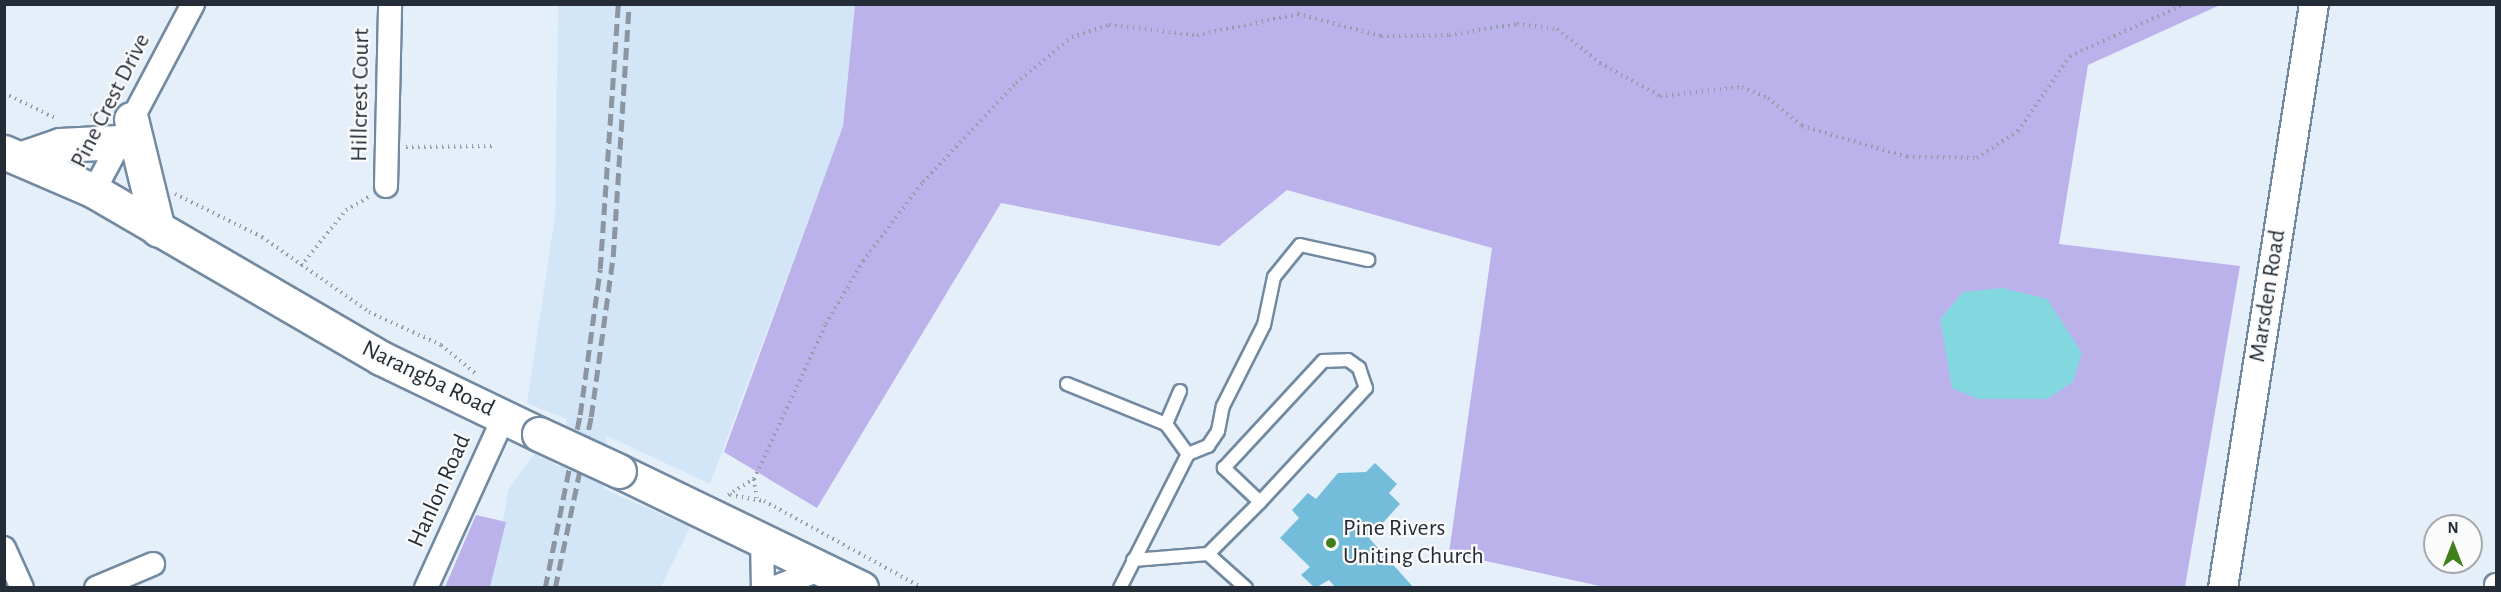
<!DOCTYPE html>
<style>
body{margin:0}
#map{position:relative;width:2501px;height:592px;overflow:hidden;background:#e5effa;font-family:"Alegreya Sans",sans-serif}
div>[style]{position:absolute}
.built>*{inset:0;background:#d3e6f8}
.forest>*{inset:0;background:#bbb1eb}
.water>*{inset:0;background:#83d8e0}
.building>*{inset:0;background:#74bdda}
.path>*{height:4px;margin-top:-2px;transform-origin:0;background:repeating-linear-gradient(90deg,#939da7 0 1.5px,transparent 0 6px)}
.roads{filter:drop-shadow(2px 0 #728aa1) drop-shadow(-2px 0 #728aa1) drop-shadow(0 2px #728aa1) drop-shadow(0 -2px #728aa1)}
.service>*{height:12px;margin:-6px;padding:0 6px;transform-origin:6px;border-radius:6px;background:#fff}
.minor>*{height:22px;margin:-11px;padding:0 11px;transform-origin:11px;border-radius:11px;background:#fff}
.tertiary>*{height:28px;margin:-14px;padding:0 14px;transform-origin:14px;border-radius:14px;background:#fff}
.secondary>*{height:33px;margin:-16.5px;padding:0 16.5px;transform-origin:16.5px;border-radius:16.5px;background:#fff}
.rail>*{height:4.5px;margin-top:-2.25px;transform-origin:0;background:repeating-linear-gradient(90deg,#8c95a0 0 12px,transparent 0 18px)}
.bridges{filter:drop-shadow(2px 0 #728aa1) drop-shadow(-2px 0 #728aa1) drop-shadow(0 2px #728aa1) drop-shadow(0 -2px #728aa1)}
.secondary-bridge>*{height:33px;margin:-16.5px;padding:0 16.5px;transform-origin:16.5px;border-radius:16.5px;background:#fff}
.dots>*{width:16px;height:16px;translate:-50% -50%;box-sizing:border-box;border:3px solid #fbfbfb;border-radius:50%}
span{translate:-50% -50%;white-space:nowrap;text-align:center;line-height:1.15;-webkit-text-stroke:4.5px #fbfbfb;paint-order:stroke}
.street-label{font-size:24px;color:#242d37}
.poi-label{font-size:24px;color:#242d37}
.left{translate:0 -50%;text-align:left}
.frame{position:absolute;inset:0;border:6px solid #242d37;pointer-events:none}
.north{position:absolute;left:2423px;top:514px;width:60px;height:60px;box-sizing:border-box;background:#fbfbfb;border:2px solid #a5a9ad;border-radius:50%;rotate:0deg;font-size:16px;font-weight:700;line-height:24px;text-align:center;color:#242d37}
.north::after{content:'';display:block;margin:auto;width:21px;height:27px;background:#427f1d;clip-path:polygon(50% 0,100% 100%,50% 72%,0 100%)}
</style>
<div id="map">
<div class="built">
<div style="clip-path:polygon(558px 5px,855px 5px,843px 126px,710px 484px,607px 436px,604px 489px,690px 527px,661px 587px,490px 588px,509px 488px,535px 453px,560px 467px,567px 419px,527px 403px,555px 215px)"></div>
</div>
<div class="forest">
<div style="clip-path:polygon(855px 5px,2220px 5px,2088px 65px,2059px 244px,2240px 266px,2185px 587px,1609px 588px,1449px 553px,1492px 248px,1287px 190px,1219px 246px,1001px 203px,817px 508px,724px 452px,843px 126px)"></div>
<div style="clip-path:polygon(476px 515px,506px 522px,490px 587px,445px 587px)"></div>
</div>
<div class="water">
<div style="clip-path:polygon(2002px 288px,2047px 299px,2082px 353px,2073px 382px,2047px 399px,1978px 399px,1952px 388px,1940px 319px,1963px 292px)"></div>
</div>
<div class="building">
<div style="clip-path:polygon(1375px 463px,1397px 484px,1389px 493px,1400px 504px,1369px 538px,1414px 588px,1336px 588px,1329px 580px,1315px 588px,1301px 575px,1310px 567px,1280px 538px,1299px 518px,1292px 510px,1308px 493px,1316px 499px,1338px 473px,1366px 472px)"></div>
</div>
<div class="path">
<div style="left:4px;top:93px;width:59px;rotate:26.1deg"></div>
<div style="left:91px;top:116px;width:22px;rotate:-32deg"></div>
<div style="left:406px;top:147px;width:86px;rotate:-0.7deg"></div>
<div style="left:175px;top:194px;width:97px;rotate:26.3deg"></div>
<div style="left:262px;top:237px;width:131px;rotate:35deg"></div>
<div style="left:369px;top:312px;width:79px;rotate:24.6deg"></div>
<div style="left:441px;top:345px;width:44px;rotate:39.5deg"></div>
<div style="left:301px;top:266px;width:72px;rotate:-51.2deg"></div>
<div style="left:346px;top:210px;width:28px;rotate:-30deg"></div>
<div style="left:754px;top:479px;width:19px;rotate:81deg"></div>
<div style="left:728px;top:495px;width:31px;rotate:-32deg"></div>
<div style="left:754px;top:479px;width:171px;rotate:-65.1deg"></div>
<div style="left:826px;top:324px;width:73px;rotate:-59.6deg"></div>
<div style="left:863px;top:261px;width:99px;rotate:-52.8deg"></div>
<div style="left:923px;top:182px;width:136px;rotate:-46.8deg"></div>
<div style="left:1016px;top:83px;width:72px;rotate:-39.4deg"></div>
<div style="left:1072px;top:37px;width:39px;rotate:-18deg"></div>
<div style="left:1109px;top:25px;width:89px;rotate:6.5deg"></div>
<div style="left:1197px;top:35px;width:103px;rotate:-11.7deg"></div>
<div style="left:1298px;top:14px;width:86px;rotate:14.8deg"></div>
<div style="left:1381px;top:36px;width:68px;rotate:-0.8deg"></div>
<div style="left:1449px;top:35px;width:69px;rotate:-9.2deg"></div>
<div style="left:1517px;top:24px;width:40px;rotate:7.1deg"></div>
<div style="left:1557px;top:29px;width:55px;rotate:38.3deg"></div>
<div style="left:1600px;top:63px;width:68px;rotate:28.8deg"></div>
<div style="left:1660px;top:96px;width:82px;rotate:-6.3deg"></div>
<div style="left:1742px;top:87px;width:28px;rotate:23deg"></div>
<div style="left:1768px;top:98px;width:44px;rotate:39.5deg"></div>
<div style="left:1802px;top:126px;width:109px;rotate:16.4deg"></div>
<div style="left:1907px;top:157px;width:70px;rotate:0.8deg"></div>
<div style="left:1977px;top:158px;width:49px;rotate:-33.4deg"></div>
<div style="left:2018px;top:131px;width:91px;rotate:-55.3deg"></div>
<div style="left:2070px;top:56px;width:126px;rotate:-24.3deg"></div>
<div style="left:730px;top:495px;width:35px;rotate:10deg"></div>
<div style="left:764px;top:501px;width:181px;rotate:28.7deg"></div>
</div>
<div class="roads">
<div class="service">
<div style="left:1067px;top:384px;width:107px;rotate:22deg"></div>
<div style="left:1180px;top:391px;width:36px;rotate:113deg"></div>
<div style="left:1166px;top:424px;width:37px;rotate:54deg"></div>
<div style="left:1208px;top:554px;width:51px;rotate:41.8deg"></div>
<div style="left:1133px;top:560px;width:75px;rotate:-4.6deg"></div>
<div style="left:1208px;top:554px;width:74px;rotate:-45deg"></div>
<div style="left:1260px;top:502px;width:50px;rotate:-136.6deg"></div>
<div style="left:1224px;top:468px;width:146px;rotate:-47.2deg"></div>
<div style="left:1323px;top:361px;width:25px;rotate:-2deg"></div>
<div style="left:1348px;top:360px;width:14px;rotate:36deg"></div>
<div style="left:1359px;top:368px;width:21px;rotate:71deg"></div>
<div style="left:1366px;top:388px;width:156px;rotate:132.9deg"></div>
<div style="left:1120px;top:588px;width:150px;rotate:-63.1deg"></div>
<div style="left:1188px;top:454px;width:22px;rotate:-22deg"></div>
<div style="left:1208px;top:446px;width:18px;rotate:-56deg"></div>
<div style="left:1218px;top:431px;width:25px;rotate:-79deg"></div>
<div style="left:1223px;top:406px;width:91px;rotate:-63.2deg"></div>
<div style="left:1264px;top:325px;width:49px;rotate:-78.2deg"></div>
<div style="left:1274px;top:277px;width:41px;rotate:-50.9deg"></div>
<div style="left:1300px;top:245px;width:70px;rotate:12.4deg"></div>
</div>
<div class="minor">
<div style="left:386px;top:186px;width:182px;rotate:-88.7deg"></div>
<div style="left:94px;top:191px;width:212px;rotate:-62.1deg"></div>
<div style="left:762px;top:538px;width:50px;rotate:88.9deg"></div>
<div style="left:4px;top:548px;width:44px;rotate:65.8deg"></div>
<div style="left:96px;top:588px;width:62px;rotate:-22.8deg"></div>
<div style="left:426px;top:588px;width:188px;rotate:-65.5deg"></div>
<div style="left:773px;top:588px;width:55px;rotate:-21.4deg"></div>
<div style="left:2496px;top:588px;width:3px;rotate:-90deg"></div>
</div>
<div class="tertiary">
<div style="left:2223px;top:588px;width:591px;rotate:-81.14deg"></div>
</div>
<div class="secondary">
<div style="left:131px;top:119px;width:114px;rotate:76.3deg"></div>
<div style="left:4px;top:152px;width:98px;rotate:23.4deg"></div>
<div style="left:94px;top:191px;width:332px;rotate:30.2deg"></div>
<div style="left:381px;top:358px;width:175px;rotate:25.7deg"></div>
<div style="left:22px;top:158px;width:40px;rotate:-18.9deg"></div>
<div style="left:60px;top:145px;width:59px;rotate:-2.9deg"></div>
<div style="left:619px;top:471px;width:269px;rotate:25.8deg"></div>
</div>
</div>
<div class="rail">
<div style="left:545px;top:588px;width:177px;rotate:-78.6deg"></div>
<div style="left:580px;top:415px;width:147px;rotate:-82.2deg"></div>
<div style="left:600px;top:269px;width:266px;rotate:-86.1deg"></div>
<div style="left:555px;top:588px;width:175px;rotate:-78.1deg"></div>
<div style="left:591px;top:417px;width:162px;rotate:-82.2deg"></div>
<div style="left:613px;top:257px;width:254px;rotate:-86.4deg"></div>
</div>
<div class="bridges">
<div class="secondary-bridge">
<div style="left:539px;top:434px;width:88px;rotate:24.8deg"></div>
</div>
</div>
<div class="dots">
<div style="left:1331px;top:543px;background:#427f1d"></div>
</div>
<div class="street-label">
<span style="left:361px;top:95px;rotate:-89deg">Hillcrest Court</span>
<span style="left:111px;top:101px;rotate:-63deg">Pine Crest Drive</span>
<span style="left:2268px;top:296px;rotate:-81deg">Marsden Road</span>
<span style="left:428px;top:379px;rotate:26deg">Narangba Road</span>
<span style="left:440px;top:491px;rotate:-66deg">Hanlon Road</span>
</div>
<div class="poi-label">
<span class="left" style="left:1343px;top:543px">Pine Rivers<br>Uniting Church</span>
</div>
<div class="frame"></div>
<div class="north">N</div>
</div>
